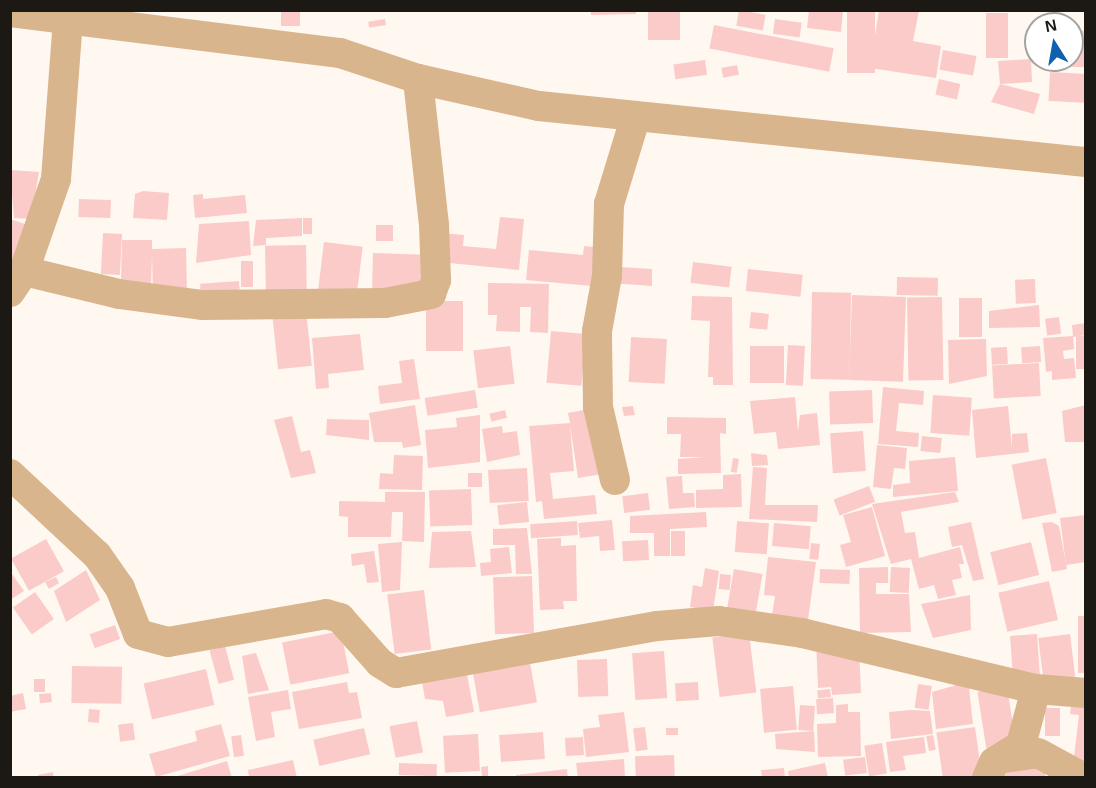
<!DOCTYPE html>
<style>
body{margin:0}
#map{position:relative;width:1096px;height:788px;overflow:hidden;background:#fff8f0;font-family:Arial,sans-serif}
div>[style]{position:absolute}
.building>*{inset:0;background:#fbcbc9;transform-origin:0 0}
.minor>*{height:30px;margin:-15px;padding:0 15px;transform-origin:15px;border-radius:15px;background:#d9b58d}
span{translate:-50% -50%;white-space:nowrap;text-align:center;line-height:1.15;-webkit-text-stroke:4.5px #fff;paint-order:stroke}
.frame{position:absolute;inset:0;border:12px solid #1c1915;pointer-events:none}
.north{position:absolute;left:1024px;top:12px;width:60px;height:60px;box-sizing:border-box;background:#fff;border:2px solid #a4a3a1;border-radius:50%;rotate:349deg;font-size:16px;font-weight:700;line-height:24px;text-align:center;color:#1c1915}
.north::after{content:'';display:block;margin:auto;width:21px;height:27px;background:#0f61af;clip-path:polygon(50% 0,100% 100%,50% 72%,0 100%)}
</style>
<div id="map">
<div class="building">
<div style="left:281px;top:10px;width:19px;height:16px"></div>
<div style="clip-path:polygon(591px 10px,636px 10px,636px 14px,591px 15px)"></div>
<div style="left:648px;top:10px;width:32px;height:30px"></div>
<div style="left:739px;top:10px;width:27px;height:16px;rotate:10deg"></div>
<div style="clip-path:polygon(809px 10px,843px 10px,841px 32px,807px 28px)"></div>
<div style="left:847px;top:10px;width:28px;height:63px"></div>
<div style="clip-path:polygon(879px 10px,919px 11px,913px 41px,941px 46px,936px 78px,870px 68px)"></div>
<div style="left:986px;top:13px;width:22px;height:45px"></div>
<div style="left:385px;top:19px;width:6px;height:17px;rotate:81deg"></div>
<div style="left:775px;top:19px;width:27px;height:15px;rotate:8deg"></div>
<div style="left:714px;top:25px;width:122px;height:24px;rotate:11deg"></div>
<div style="clip-path:polygon(1072px 30px,1086px 31px,1086px 67px,1051px 67px,1051px 60px,1072px 60px)"></div>
<div style="left:943px;top:50px;width:34px;height:20px;rotate:10deg"></div>
<div style="clip-path:polygon(1031px 59px,1032px 82px,1000px 84px,1040px 94px,1034px 114px,991px 102px,1000px 84px,998px 61px)"></div>
<div style="left:705px;top:60px;width:15px;height:32px;rotate:82deg"></div>
<div style="left:737px;top:65px;width:10px;height:16px;rotate:79deg"></div>
<div style="left:1050px;top:72px;width:36px;height:29px;rotate:3deg"></div>
<div style="left:939px;top:79px;width:22px;height:16px;rotate:13deg"></div>
<div style="clip-path:polygon(10px 170px,39px 172px,31px 219px,14px 218px)"></div>
<div style="clip-path:polygon(143px 191px,169px 193px,167px 220px,133px 218px,135px 194px)"></div>
<div style="clip-path:polygon(203px 194px,203px 199px,245px 195px,247px 213px,195px 218px,193px 195px)"></div>
<div style="left:79px;top:199px;width:32px;height:18px;rotate:2deg"></div>
<div style="clip-path:polygon(500px 217px,524px 219px,519px 270px,439px 262px,442px 233px,464px 235px,463px 246px,496px 249px)"></div>
<div style="clip-path:polygon(302px 218px,302px 236px,266px 238px,266px 245px,253px 246px,256px 220px)"></div>
<div style="left:303px;top:218px;width:9px;height:16px"></div>
<div style="clip-path:polygon(10px 219px,28px 225px,10px 268px)"></div>
<div style="clip-path:polygon(249px 221px,251px 255px,196px 263px,199px 224px)"></div>
<div style="left:393px;top:225px;width:16px;height:17px;rotate:90deg"></div>
<div style="left:103px;top:233px;width:19px;height:41px;rotate:3deg"></div>
<div style="clip-path:polygon(122px 240px,152px 240px,152px 249px,186px 248px,187px 291px,153px 292px,152px 255px,151px 285px,127px 285px,121px 278px)"></div>
<div style="left:324px;top:242px;width:39px;height:49px;rotate:7deg"></div>
<div style="left:306px;top:245px;width:49px;height:41px;rotate:89deg"></div>
<div style="clip-path:polygon(584px 246px,605px 248px,603px 287px,526px 280px,529px 250px,583px 255px)"></div>
<div style="clip-path:polygon(373px 253px,433px 255px,429px 289px,372px 292px)"></div>
<div style="left:241px;top:261px;width:12px;height:26px"></div>
<div style="left:693px;top:262px;width:39px;height:21px;rotate:7deg"></div>
<div style="clip-path:polygon(621px 267px,652px 269px,652px 286px,610px 283px)"></div>
<div style="left:748px;top:269px;width:55px;height:22px;rotate:6deg"></div>
<div style="left:897px;top:277px;width:41px;height:18px;rotate:1deg"></div>
<div style="left:1035px;top:279px;width:24px;height:20px;rotate:88deg"></div>
<div style="left:239px;top:281px;width:15px;height:39px;rotate:86deg"></div>
<div style="clip-path:polygon(488px 283px,549px 284px,548px 333px,530px 332px,531px 307px,520px 307px,520px 332px,496px 331px,497px 315px,488px 315px)"></div>
<div style="left:812px;top:292px;width:39px;height:87px;rotate:1deg"></div>
<div style="left:852px;top:295px;width:54px;height:85px;rotate:2deg"></div>
<div style="clip-path:polygon(692px 296px,732px 297px,733px 385px,713px 385px,713px 377px,708px 377px,710px 321px,691px 320px)"></div>
<div style="left:942px;top:297px;width:83px;height:35px;rotate:89deg"></div>
<div style="left:959px;top:298px;width:23px;height:39px"></div>
<div style="left:463px;top:301px;width:50px;height:37px;rotate:90deg"></div>
<div style="clip-path:polygon(1039px 305px,1040px 327px,989px 328px,989px 311px)"></div>
<div style="left:306px;top:310px;width:56px;height:34px;rotate:84deg"></div>
<div style="left:751px;top:312px;width:18px;height:16px;rotate:6deg"></div>
<div style="left:1059px;top:317px;width:17px;height:14px;rotate:83deg"></div>
<div style="clip-path:polygon(1086px 323px,1086px 335px,1073px 337px,1072px 325px)"></div>
<div style="left:551px;top:331px;width:35px;height:52px;rotate:5deg"></div>
<div style="clip-path:polygon(360px 334px,364px 370px,328px 374px,329px 388px,316px 389px,312px 338px)"></div>
<div style="clip-path:polygon(1073px 336px,1074px 349px,1063px 351px,1064px 359px,1074px 358px,1076px 378px,1052px 380px,1052px 371px,1046px 372px,1043px 338px)"></div>
<div style="left:1086px;top:336px;width:33px;height:10px;rotate:90deg"></div>
<div style="left:631px;top:337px;width:36px;height:45px;rotate:3deg"></div>
<div style="clip-path:polygon(986px 339px,987px 376px,949px 384px,948px 340px)"></div>
<div style="left:788px;top:345px;width:17px;height:40px;rotate:3deg"></div>
<div style="left:510px;top:346px;width:38px;height:37px;rotate:83deg"></div>
<div style="left:750px;top:346px;width:34px;height:37px"></div>
<div style="left:1040px;top:346px;width:16px;height:19px;rotate:86deg"></div>
<div style="left:1007px;top:347px;width:17px;height:16px;rotate:87deg"></div>
<div style="clip-path:polygon(414px 359px,420px 399px,380px 404px,378px 386px,402px 383px,399px 361px)"></div>
<div style="left:1039px;top:363px;width:33px;height:47px;rotate:87deg"></div>
<div style="clip-path:polygon(883px 387px,924px 391px,923px 405px,899px 403px,896px 431px,919px 433px,918px 447px,878px 444px)"></div>
<div style="left:475px;top:390px;width:18px;height:51px;rotate:81deg"></div>
<div style="left:872px;top:390px;width:33px;height:43px;rotate:88deg"></div>
<div style="left:933px;top:395px;width:39px;height:38px;rotate:4deg"></div>
<div style="clip-path:polygon(795px 397px,798px 431px,800px 415px,817px 413px,820px 445px,778px 449px,776px 432px,754px 434px,750px 401px)"></div>
<div style="clip-path:polygon(415px 405px,421px 445px,403px 448px,402px 442px,374px 442px,369px 413px)"></div>
<div style="clip-path:polygon(1086px 405px,1086px 442px,1065px 442px,1062px 411px)"></div>
<div style="clip-path:polygon(633px 406px,635px 415px,624px 416px,622px 407px)"></div>
<div style="clip-path:polygon(1008px 406px,1012px 448px,1012px 434px,1027px 433px,1029px 452px,976px 458px,972px 410px)"></div>
<div style="left:505px;top:410px;width:8px;height:16px;rotate:76deg"></div>
<div style="clip-path:polygon(584px 410px,608px 473px,578px 478px,570px 425px,574px 471px,550px 473px,553px 499px,595px 495px,597px 514px,544px 519px,542px 501px,536px 502px,529px 426px,570px 423px,568px 413px)"></div>
<div style="clip-path:polygon(480px 415px,480px 462px,428px 468px,425px 430px,457px 427px,456px 418px)"></div>
<div style="clip-path:polygon(292px 416px,301px 452px,310px 450px,316px 473px,291px 478px,274px 420px)"></div>
<div style="clip-path:polygon(667px 417px,726px 418px,726px 434px,720px 433px,721px 473px,678px 474px,678px 459px,704px 457px,680px 457px,681px 434px,667px 434px)"></div>
<div style="clip-path:polygon(327px 419px,369px 420px,369px 440px,326px 435px)"></div>
<div style="clip-path:polygon(502px 426px,503px 433px,517px 431px,520px 455px,487px 462px,482px 429px)"></div>
<div style="left:863px;top:431px;width:40px;height:33px;rotate:86deg"></div>
<div style="left:922px;top:436px;width:20px;height:15px;rotate:6deg"></div>
<div style="clip-path:polygon(877px 445px,907px 448px,905px 469px,894px 468px,891px 489px,873px 487px)"></div>
<div style="clip-path:polygon(751px 453px,767px 455px,768px 465px,752px 466px)"></div>
<div style="clip-path:polygon(394px 455px,423px 456px,422px 490px,379px 489px,380px 473px,393px 474px)"></div>
<div style="clip-path:polygon(955px 457px,958px 491px,893px 497px,893px 485px,910px 483px,909px 461px)"></div>
<div style="left:733px;top:458px;width:6px;height:14px;rotate:9deg"></div>
<div style="left:1046px;top:458px;width:56px;height:35px;rotate:79deg"></div>
<div style="clip-path:polygon(753px 467px,767px 468px,765px 505px,818px 505px,817px 522px,749px 519px)"></div>
<div style="left:527px;top:468px;width:33px;height:39px;rotate:87deg"></div>
<div style="left:468px;top:473px;width:14px;height:14px"></div>
<div style="clip-path:polygon(741px 474px,742px 507px,696px 508px,696px 490px,723px 489px,723px 475px)"></div>
<div style="clip-path:polygon(682px 476px,683px 493px,694px 493px,695px 507px,669px 509px,666px 477px)"></div>
<div style="left:869px;top:486px;width:17px;height:38px;rotate:69deg"></div>
<div style="left:471px;top:489px;width:36px;height:42px;rotate:88deg"></div>
<div style="clip-path:polygon(385px 492px,425px 492px,424px 542px,402px 541px,403px 512px,392px 512px,391px 537px,348px 537px,348px 517px,339px 516px,339px 501px,385px 502px)"></div>
<div style="clip-path:polygon(955px 492px,959px 502px,901px 512px,905px 533px,915px 532px,919px 558px,960px 547px,964px 564px,959px 564px,962px 578px,952px 580px,956px 595px,938px 599px,934px 585px,919px 589px,911px 559px,891px 564px,872px 504px)"></div>
<div style="left:648px;top:493px;width:17px;height:26px;rotate:83deg"></div>
<div style="left:527px;top:502px;width:20px;height:30px;rotate:84deg"></div>
<div style="clip-path:polygon(872px 507px,885px 556px,846px 567px,840px 545px,851px 542px,843px 515px)"></div>
<div style="clip-path:polygon(706px 512px,707px 527px,670px 529px,670px 556px,654px 556px,654px 533px,630px 533px,630px 516px)"></div>
<div style="clip-path:polygon(1086px 515px,1086px 562px,1066px 565px,1060px 518px)"></div>
<div style="clip-path:polygon(612px 520px,615px 550px,600px 551px,599px 536px,580px 538px,578px 523px)"></div>
<div style="left:577px;top:521px;width:14px;height:47px;rotate:86deg"></div>
<div style="left:737px;top:521px;width:32px;height:31px;rotate:4deg"></div>
<div style="clip-path:polygon(971px 522px,984px 579px,973px 581px,962px 545px,952px 547px,948px 527px)"></div>
<div style="clip-path:polygon(1052px 522px,1059px 526px,1067px 569px,1052px 572px,1042px 523px)"></div>
<div style="left:774px;top:523px;width:37px;height:23px;rotate:5deg"></div>
<div style="clip-path:polygon(527px 528px,532px 574px,516px 574px,515px 545px,493px 545px,493px 529px)"></div>
<div style="clip-path:polygon(471px 531px,476px 567px,429px 568px,432px 532px)"></div>
<div style="left:671px;top:531px;width:14px;height:25px"></div>
<div style="clip-path:polygon(561px 538px,561px 546px,576px 545px,577px 601px,563px 601px,564px 609px,540px 610px,537px 539px)"></div>
<div style="left:46px;top:539px;width:37px;height:40px;rotate:61deg"></div>
<div style="left:648px;top:540px;width:20px;height:26px;rotate:87deg"></div>
<div style="clip-path:polygon(402px 542px,400px 590px,382px 592px,378px 544px)"></div>
<div style="left:1031px;top:542px;width:34px;height:42px;rotate:76deg"></div>
<div style="left:811px;top:543px;width:9px;height:16px;rotate:6deg"></div>
<div style="clip-path:polygon(509px 547px,512px 573px,481px 576px,480px 563px,491px 562px,490px 549px)"></div>
<div style="clip-path:polygon(374px 551px,379px 582px,367px 583px,364px 564px,352px 566px,351px 554px)"></div>
<div style="clip-path:polygon(768px 557px,816px 562px,808px 620px,772px 615px,775px 596px,764px 595px)"></div>
<div style="clip-path:polygon(888px 567px,888px 583px,876px 583px,876px 594px,909px 594px,911px 632px,860px 633px,859px 568px)"></div>
<div style="left:891px;top:567px;width:19px;height:25px;rotate:3deg"></div>
<div style="clip-path:polygon(705px 568px,719px 571px,713px 611px,690px 607px,693px 585px,702px 587px)"></div>
<div style="left:734px;top:569px;width:29px;height:44px;rotate:10deg"></div>
<div style="left:820px;top:569px;width:30px;height:14px;rotate:2deg"></div>
<div style="clip-path:polygon(86px 570px,100px 600px,66px 622px,54px 591px)"></div>
<div style="clip-path:polygon(10px 571px,24px 591px,10px 600px)"></div>
<div style="left:720px;top:574px;width:11px;height:15px;rotate:5deg"></div>
<div style="left:532px;top:576px;width:57px;height:39px;rotate:88deg"></div>
<div style="clip-path:polygon(56px 577px,59px 583px,49px 589px,45px 582px)"></div>
<div style="left:1049px;top:581px;width:40px;height:52px;rotate:77deg"></div>
<div style="left:424px;top:590px;width:60px;height:37px;rotate:83deg"></div>
<div style="left:35px;top:592px;width:33px;height:27px;rotate:55deg"></div>
<div style="clip-path:polygon(970px 595px,971px 630px,933px 638px,921px 604px)"></div>
<div style="left:1078px;top:616px;width:8px;height:57px"></div>
<div style="left:115px;top:625px;width:15px;height:27px;rotate:70deg"></div>
<div style="left:341px;top:631px;width:43px;height:60px;rotate:79deg"></div>
<div style="left:749px;top:633px;width:60px;height:37px;rotate:83deg"></div>
<div style="left:1037px;top:634px;width:44px;height:27px;rotate:86deg"></div>
<div style="left:1070px;top:634px;width:43px;height:32px;rotate:83deg"></div>
<div style="clip-path:polygon(816px 641px,859px 649px,861px 693px,832px 695px,831px 687px,818px 688px)"></div>
<div style="left:225px;top:646px;width:35px;height:16px;rotate:75deg"></div>
<div style="left:664px;top:651px;width:47px;height:32px;rotate:86deg"></div>
<div style="clip-path:polygon(256px 653px,269px 690px,248px 694px,242px 656px)"></div>
<div style="left:529px;top:657px;width:46px;height:58px;rotate:80deg"></div>
<div style="left:607px;top:659px;width:37px;height:30px;rotate:88deg"></div>
<div style="left:72px;top:666px;width:50px;height:37px;rotate:1deg"></div>
<div style="left:206px;top:669px;width:37px;height:64px;rotate:77deg"></div>
<div style="clip-path:polygon(467px 674px,474px 712px,446px 717px,443px 701px,425px 699px,422px 682px)"></div>
<div style="left:34px;top:679px;width:11px;height:13px"></div>
<div style="clip-path:polygon(347px 682px,349px 693px,357px 692px,362px 718px,299px 729px,292px 692px)"></div>
<div style="left:698px;top:682px;width:18px;height:23px;rotate:87deg"></div>
<div style="left:918px;top:684px;width:14px;height:24px;rotate:8deg"></div>
<div style="clip-path:polygon(960px 684px,969px 688px,973px 724px,936px 729px,932px 692px)"></div>
<div style="left:793px;top:686px;width:44px;height:33px;rotate:85deg"></div>
<div style="left:1007px;top:687px;width:58px;height:30px;rotate:81deg"></div>
<div style="left:830px;top:689px;width:8px;height:13px;rotate:83deg"></div>
<div style="clip-path:polygon(288px 690px,291px 709px,271px 712px,275px 737px,256px 741px,248px 697px)"></div>
<div style="clip-path:polygon(23px 693px,26px 709px,10px 712px,10px 696px)"></div>
<div style="left:51px;top:693px;width:9px;height:12px;rotate:84deg"></div>
<div style="left:833px;top:698px;width:15px;height:17px;rotate:86deg"></div>
<div style="clip-path:polygon(1072px 698px,1086px 700px,1086px 766px,1073px 765px,1079px 715px,1070px 714px)"></div>
<div style="clip-path:polygon(848px 704px,848px 712px,860px 712px,861px 756px,818px 757px,817px 724px,836px 723px,836px 705px)"></div>
<div style="left:800px;top:705px;width:15px;height:25px;rotate:4deg"></div>
<div style="left:1045px;top:708px;width:15px;height:28px"></div>
<div style="left:89px;top:709px;width:11px;height:13px;rotate:5deg"></div>
<div style="clip-path:polygon(911px 710px,930px 711px,933px 734px,891px 739px,889px 712px)"></div>
<div style="clip-path:polygon(624px 712px,629px 752px,586px 757px,583px 729px,600px 727px,598px 715px)"></div>
<div style="left:417px;top:721px;width:32px;height:28px;rotate:79deg"></div>
<div style="left:133px;top:723px;width:17px;height:15px;rotate:83deg"></div>
<div style="clip-path:polygon(221px 724px,230px 756px,156px 777px,149px 754px,197px 741px,195px 731px)"></div>
<div style="left:645px;top:727px;width:23px;height:12px;rotate:83deg"></div>
<div style="left:975px;top:727px;width:51px;height:39px;rotate:82deg"></div>
<div style="left:364px;top:728px;width:27px;height:52px;rotate:77deg"></div>
<div style="left:666px;top:728px;width:12px;height:7px"></div>
<div style="clip-path:polygon(814px 731px,815px 752px,776px 749px,775px 734px)"></div>
<div style="left:543px;top:732px;width:27px;height:44px;rotate:86deg"></div>
<div style="left:478px;top:734px;width:37px;height:35px;rotate:87deg"></div>
<div style="left:241px;top:735px;width:21px;height:10px;rotate:82deg"></div>
<div style="left:933px;top:735px;width:15px;height:7px;rotate:79deg"></div>
<div style="left:583px;top:737px;width:18px;height:18px;rotate:87deg"></div>
<div style="clip-path:polygon(924px 737px,926px 753px,903px 756px,906px 770px,890px 772px,886px 742px)"></div>
<div style="left:882px;top:743px;width:31px;height:18px;rotate:81deg"></div>
<div style="left:674px;top:755px;width:23px;height:39px;rotate:88deg"></div>
<div style="clip-path:polygon(1041px 756px,1046px 778px,993px 778px)"></div>
<div style="left:865px;top:757px;width:16px;height:22px;rotate:83deg"></div>
<div style="clip-path:polygon(624px 759px,625px 778px,578px 778px,576px 763px)"></div>
<div style="clip-path:polygon(293px 760px,297px 778px,249px 778px,248px 770px)"></div>
<div style="clip-path:polygon(227px 761px,232px 778px,174px 778px,174px 777px)"></div>
<div style="left:399px;top:763px;width:38px;height:12px;rotate:2deg"></div>
<div style="clip-path:polygon(825px 763px,828px 778px,789px 778px,788px 771px)"></div>
<div style="clip-path:polygon(488px 766px,488px 776px,482px 776px,481px 767px)"></div>
<div style="clip-path:polygon(784px 768px,785px 778px,762px 778px,761px 770px)"></div>
<div style="clip-path:polygon(567px 769px,568px 778px,516px 778px,516px 775px)"></div>
<div style="clip-path:polygon(53px 772px,54px 778px,38px 778px,38px 775px)"></div>
</div>
<div class="minor">
<div style="left:10px;top:12px;width:333px;rotate:7.1deg"></div>
<div style="left:340px;top:53px;width:82px;rotate:18.4deg"></div>
<div style="left:418px;top:79px;width:124px;rotate:12.6deg"></div>
<div style="left:539px;top:106px;width:550px;rotate:5.85deg"></div>
<div style="left:24px;top:271px;width:98px;rotate:13.6deg"></div>
<div style="left:119px;top:294px;width:85px;rotate:7.5deg"></div>
<div style="left:203px;top:305px;width:182px;rotate:-0.6deg"></div>
<div style="left:385px;top:303px;width:47px;rotate:-11.1deg"></div>
<div style="left:431px;top:294px;width:15px;rotate:-70deg"></div>
<div style="left:436px;top:280px;width:55px;rotate:-92.1deg"></div>
<div style="left:434px;top:225px;width:147px;rotate:-96.3deg"></div>
<div style="left:10px;top:292px;width:25px;rotate:-56deg"></div>
<div style="left:24px;top:271px;width:97px;rotate:-70.8deg"></div>
<div style="left:56px;top:179px;width:158px;rotate:-85.7deg"></div>
<div style="left:10px;top:474px;width:119px;rotate:43deg"></div>
<div style="left:97px;top:555px;width:40px;rotate:55.1deg"></div>
<div style="left:120px;top:588px;width:49px;rotate:68.6deg"></div>
<div style="left:138px;top:634px;width:31px;rotate:15deg"></div>
<div style="left:168px;top:642px;width:160px;rotate:-10deg"></div>
<div style="left:326px;top:614px;width:15px;rotate:16deg"></div>
<div style="left:340px;top:618px;width:60px;rotate:48.4deg"></div>
<div style="left:380px;top:663px;width:19px;rotate:32deg"></div>
<div style="left:396px;top:673px;width:265px;rotate:-10.2deg"></div>
<div style="left:657px;top:626px;width:62px;rotate:-4.6deg"></div>
<div style="left:719px;top:621px;width:84px;rotate:8.2deg"></div>
<div style="left:802px;top:633px;width:241px;rotate:13.5deg"></div>
<div style="left:1036px;top:689px;width:50px;rotate:4.6deg"></div>
<div style="left:615px;top:480px;width:75px;rotate:-103.1deg"></div>
<div style="left:598px;top:407px;width:76px;rotate:-90.8deg"></div>
<div style="left:597px;top:331px;width:56px;rotate:-79.7deg"></div>
<div style="left:607px;top:276px;width:72px;rotate:-88.4deg"></div>
<div style="left:609px;top:204px;width:89px;rotate:-73deg"></div>
<div style="left:1004px;top:758px;width:34px;rotate:-8deg"></div>
<div style="left:1038px;top:753px;width:52px;rotate:28.5deg"></div>
<div style="left:987px;top:778px;width:17px;rotate:-66deg"></div>
<div style="left:994px;top:762px;width:32px;rotate:-32deg"></div>
<div style="left:1021px;top:745px;width:58px;rotate:-75deg"></div>
</div>
<div class="frame"></div>
<div class="north">N</div>
</div>
